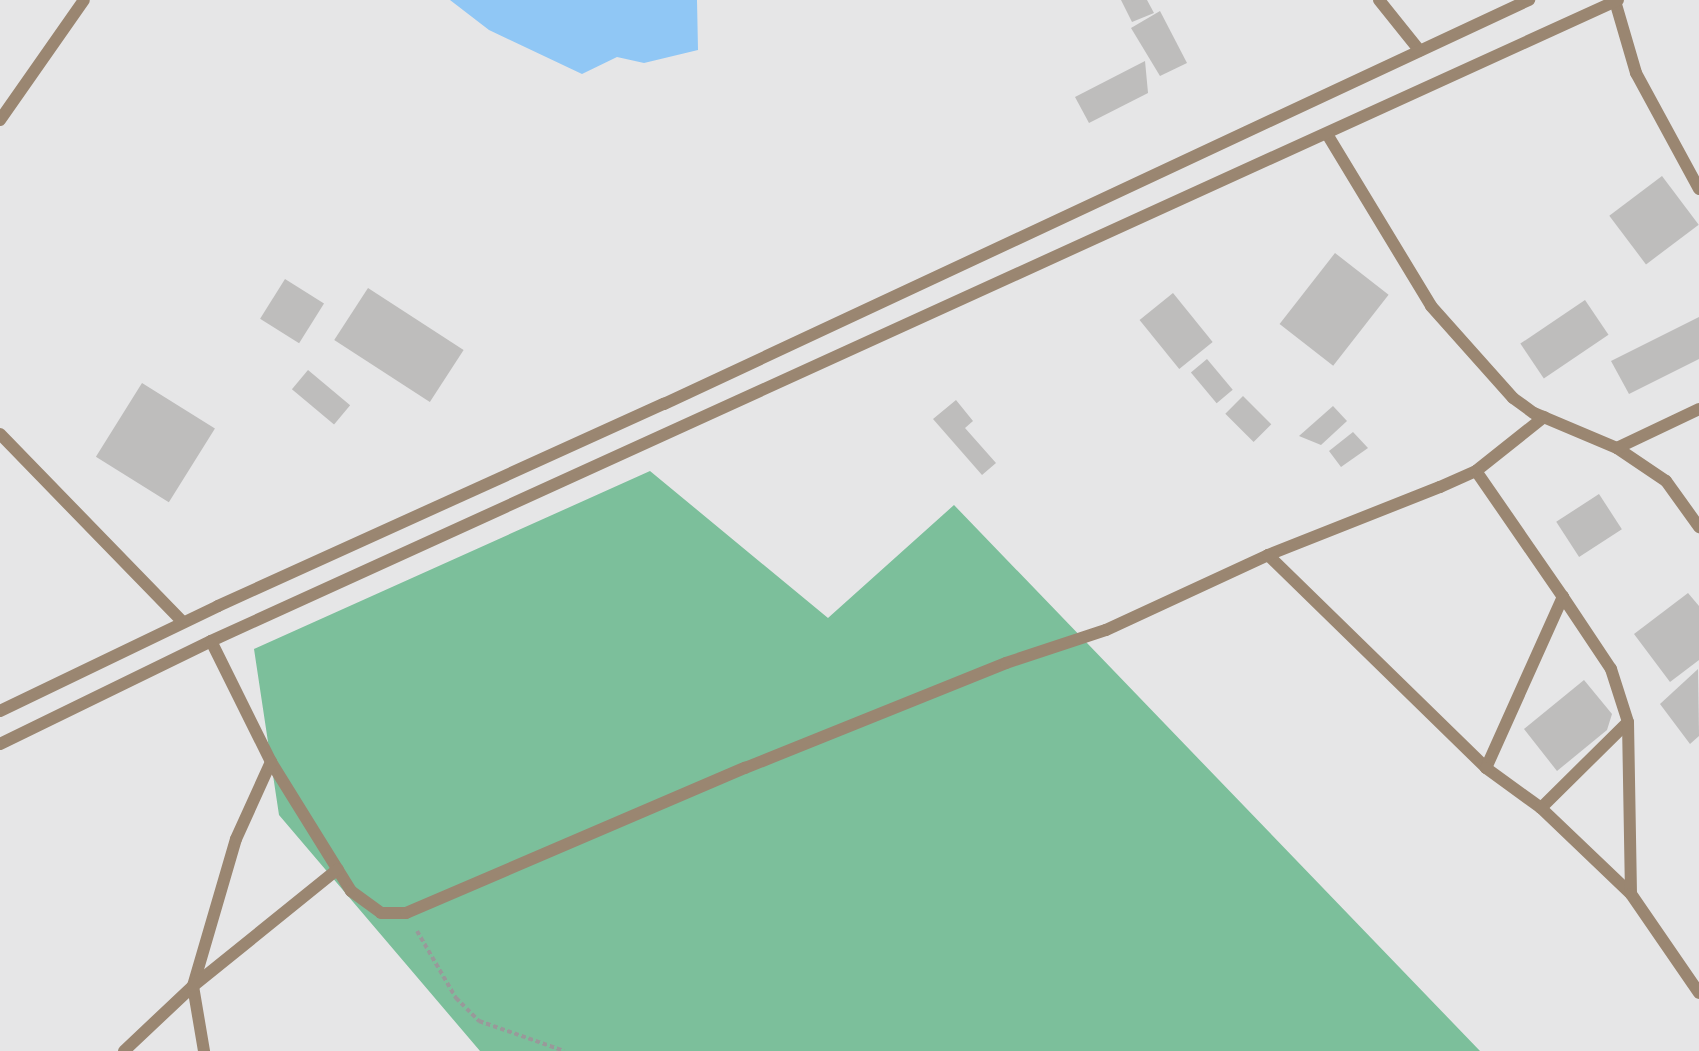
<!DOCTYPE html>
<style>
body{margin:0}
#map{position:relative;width:1699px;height:1051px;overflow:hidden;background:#e6e6e7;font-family:"DejaVu Sans",sans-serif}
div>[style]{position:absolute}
.forest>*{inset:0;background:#7cbf9b}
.water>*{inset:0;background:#90c7f5}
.building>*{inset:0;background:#bebdbc;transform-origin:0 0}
.path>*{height:4px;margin-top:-2px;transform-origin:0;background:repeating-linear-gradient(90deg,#99999a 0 4.5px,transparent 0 7.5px)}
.minor>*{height:12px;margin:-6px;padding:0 6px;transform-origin:6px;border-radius:6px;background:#9a8671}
.tertiary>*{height:12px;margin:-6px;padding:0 6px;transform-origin:6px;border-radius:6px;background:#9a8671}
span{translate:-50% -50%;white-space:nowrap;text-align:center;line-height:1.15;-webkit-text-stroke:4.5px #e6e6e7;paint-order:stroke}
</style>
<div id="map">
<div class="forest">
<div style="clip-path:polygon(650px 471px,828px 618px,954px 505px,1480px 1051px,480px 1051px,279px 815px,254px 649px)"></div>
</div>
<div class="water">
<div style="clip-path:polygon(450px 0,697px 0,698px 50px,644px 63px,617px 57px,582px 74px,489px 30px)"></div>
</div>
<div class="building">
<div style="clip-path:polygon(1121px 0,1147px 0,1154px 13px,1132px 22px)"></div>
<div style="clip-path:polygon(1160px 11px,1187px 63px,1160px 76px,1131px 28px)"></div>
<div style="clip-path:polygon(1145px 61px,1148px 93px,1089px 123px,1075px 97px)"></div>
<div style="left:1662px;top:176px;width:61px;height:66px;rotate:53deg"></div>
<div style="left:1335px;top:253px;width:68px;height:90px;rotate:38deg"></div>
<div style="left:285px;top:279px;width:46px;height:47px;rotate:32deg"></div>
<div style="left:368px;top:288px;width:114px;height:62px;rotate:33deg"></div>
<div style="left:1173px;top:293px;width:63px;height:43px;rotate:51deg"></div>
<div style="left:1585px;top:300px;width:42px;height:78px;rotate:56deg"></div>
<div style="clip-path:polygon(1699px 317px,1699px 359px,1629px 394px,1611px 361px)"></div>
<div style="left:1207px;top:359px;width:40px;height:21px;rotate:50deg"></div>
<div style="left:308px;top:370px;width:55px;height:25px;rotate:40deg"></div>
<div style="left:142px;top:383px;width:86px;height:87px;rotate:32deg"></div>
<div style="left:1243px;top:396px;width:40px;height:25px;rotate:45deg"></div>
<div style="clip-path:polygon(956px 400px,973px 421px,965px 428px,996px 463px,982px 475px,933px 419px)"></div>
<div style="clip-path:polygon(1333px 406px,1347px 421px,1321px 445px,1299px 436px)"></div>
<div style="clip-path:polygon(1353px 432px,1368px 448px,1341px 467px,1329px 451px)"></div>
<div style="left:1599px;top:494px;width:42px;height:51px;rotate:57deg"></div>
<div style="clip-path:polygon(1688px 593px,1699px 606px,1699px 660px,1670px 682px,1634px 634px)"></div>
<div style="clip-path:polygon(1698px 669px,1699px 736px,1690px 744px,1660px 704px)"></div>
<div style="clip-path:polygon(1584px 680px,1612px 714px,1607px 730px,1557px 771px,1524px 729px)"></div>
</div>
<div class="path">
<div style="left:417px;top:931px;width:78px;rotate:59.8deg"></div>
<div style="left:456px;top:998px;width:33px;rotate:45deg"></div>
<div style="left:479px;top:1021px;width:90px;rotate:19.4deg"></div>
</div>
<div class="minor">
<div style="left:1379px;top:0;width:65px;rotate:51.2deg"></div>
<div style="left:1615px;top:1px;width:75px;rotate:73.7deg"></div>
<div style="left:1636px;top:73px;width:132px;rotate:61.5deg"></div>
<div style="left:0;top:120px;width:146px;rotate:-55deg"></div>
<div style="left:1327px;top:134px;width:201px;rotate:58.8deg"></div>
<div style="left:1431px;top:306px;width:123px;rotate:48.3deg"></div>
<div style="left:1513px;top:398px;width:26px;rotate:36deg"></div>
<div style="left:1534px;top:413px;width:90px;rotate:22.9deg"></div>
<div style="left:1617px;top:448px;width:59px;rotate:34deg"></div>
<div style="left:1666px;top:481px;width:57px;rotate:54.3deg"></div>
<div style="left:0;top:434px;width:262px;rotate:45.8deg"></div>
<div style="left:1617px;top:448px;width:91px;rotate:-25.4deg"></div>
<div style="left:1268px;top:555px;width:305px;rotate:44.3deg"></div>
<div style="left:1486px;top:768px;width:188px;rotate:-65.8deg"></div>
<div style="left:1563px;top:597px;width:153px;rotate:-124.6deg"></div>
<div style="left:211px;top:641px;width:135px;rotate:63.6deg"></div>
<div style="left:271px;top:762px;width:152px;rotate:58.2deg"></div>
<div style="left:351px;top:891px;width:37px;rotate:36deg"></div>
<div style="left:381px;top:913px;width:25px"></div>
<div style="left:406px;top:913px;width:369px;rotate:-23.2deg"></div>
<div style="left:745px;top:768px;width:281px;rotate:-21.9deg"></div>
<div style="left:1006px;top:663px;width:105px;rotate:-18.3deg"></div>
<div style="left:1106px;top:630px;width:179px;rotate:-24.8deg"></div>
<div style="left:1268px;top:555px;width:185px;rotate:-21.6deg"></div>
<div style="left:1440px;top:487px;width:39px;rotate:-24deg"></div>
<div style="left:1476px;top:471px;width:87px;rotate:-38.5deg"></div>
<div style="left:1486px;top:768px;width:68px;rotate:36deg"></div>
<div style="left:1541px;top:808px;width:122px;rotate:-44.7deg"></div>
<div style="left:1628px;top:722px;width:56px;rotate:-107.8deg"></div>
<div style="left:1611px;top:669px;width:87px;rotate:-123.7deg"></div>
<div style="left:1541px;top:808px;width:124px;rotate:43.7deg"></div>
<div style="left:1631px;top:894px;width:172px;rotate:-91deg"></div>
<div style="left:1631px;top:894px;width:120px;rotate:55.5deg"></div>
<div style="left:124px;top:1051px;width:95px;rotate:-43.3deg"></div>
<div style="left:193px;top:986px;width:153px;rotate:-73.7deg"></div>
<div style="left:236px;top:839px;width:85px;rotate:-65.6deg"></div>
<div style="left:204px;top:1051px;width:66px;rotate:-99.6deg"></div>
<div style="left:193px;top:986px;width:186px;rotate:-38.9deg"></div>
</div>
<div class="tertiary">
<div style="left:0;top:711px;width:242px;rotate:-25.7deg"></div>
<div style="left:218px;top:606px;width:490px;rotate:-24.4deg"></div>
<div style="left:664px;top:404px;width:955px;rotate:-25.04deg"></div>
<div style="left:0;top:744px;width:235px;rotate:-26deg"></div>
<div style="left:211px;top:641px;width:1546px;rotate:-24.49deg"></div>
</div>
</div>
